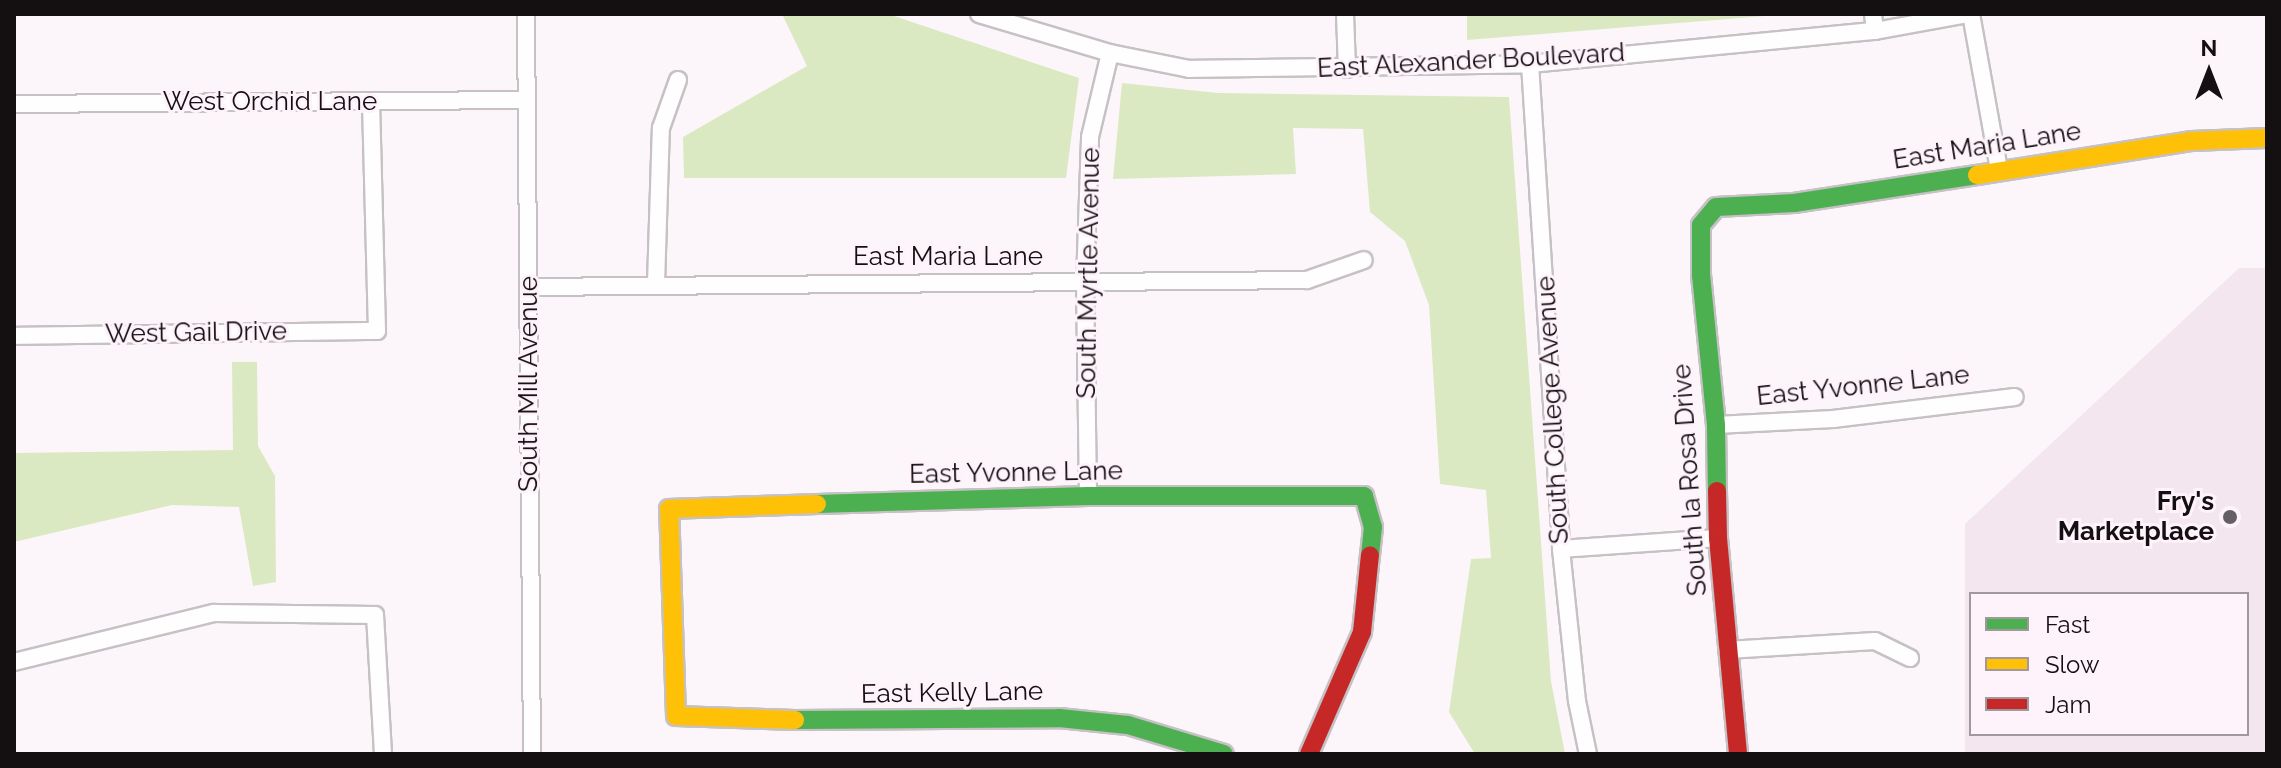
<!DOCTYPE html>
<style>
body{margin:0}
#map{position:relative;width:2281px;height:768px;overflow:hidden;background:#fcf6fa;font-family:Raleway,sans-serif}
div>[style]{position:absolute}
.built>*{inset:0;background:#f3e6ee}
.green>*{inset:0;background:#dbe9c3}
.roads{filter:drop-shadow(2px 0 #c6c1c4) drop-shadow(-2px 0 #c6c1c4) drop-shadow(0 2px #c6c1c4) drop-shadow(0 -2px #c6c1c4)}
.street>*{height:16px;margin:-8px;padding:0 8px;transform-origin:8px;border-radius:8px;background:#fffefe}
.fast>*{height:18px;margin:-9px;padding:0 9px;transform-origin:9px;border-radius:9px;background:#4caf50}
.slow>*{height:18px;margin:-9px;padding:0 9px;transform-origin:9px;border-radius:9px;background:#ffc107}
.jam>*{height:18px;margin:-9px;padding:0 9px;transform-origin:9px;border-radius:9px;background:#c62828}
.dots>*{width:22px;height:22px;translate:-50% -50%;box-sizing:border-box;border:4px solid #fff3fb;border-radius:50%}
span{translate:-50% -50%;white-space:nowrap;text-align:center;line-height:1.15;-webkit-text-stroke:6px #fff3fb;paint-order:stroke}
.street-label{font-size:26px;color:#141012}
.poi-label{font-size:26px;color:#141012;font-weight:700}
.right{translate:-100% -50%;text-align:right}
.frame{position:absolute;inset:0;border:16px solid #141012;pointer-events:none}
.legend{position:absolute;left:1969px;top:592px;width:280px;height:144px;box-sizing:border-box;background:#fff3fb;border:2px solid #a1989e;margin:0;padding:10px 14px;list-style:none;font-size:24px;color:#141012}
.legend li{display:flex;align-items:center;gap:16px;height:40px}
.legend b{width:40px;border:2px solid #a1989e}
.north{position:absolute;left:2169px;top:32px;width:80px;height:80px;-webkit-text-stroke:6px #fff3fb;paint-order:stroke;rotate:0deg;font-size:22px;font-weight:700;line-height:32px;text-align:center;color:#141012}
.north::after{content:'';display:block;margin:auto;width:28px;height:36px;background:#141012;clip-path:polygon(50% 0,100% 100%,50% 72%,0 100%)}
</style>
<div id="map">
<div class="built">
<div style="clip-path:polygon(evenodd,2239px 268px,2267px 268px,2267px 754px,1965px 754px,1965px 524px,2239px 268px,1971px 594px,2247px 594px,2247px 734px,1971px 734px,1971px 594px)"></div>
</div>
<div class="green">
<div style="clip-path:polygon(782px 14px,888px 14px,1079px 78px,1066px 178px,684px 178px,683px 137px,807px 66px)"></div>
<div style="clip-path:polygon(1467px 14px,1789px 14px,1467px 40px)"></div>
<div style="clip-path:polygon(1122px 83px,1218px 93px,1509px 97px,1551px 681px,1565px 754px,1475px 754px,1449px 712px,1471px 559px,1491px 558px,1486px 490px,1440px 484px,1429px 305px,1405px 241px,1370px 212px,1363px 129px,1293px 128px,1296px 174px,1113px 179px)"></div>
<div style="clip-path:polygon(232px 362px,257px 362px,258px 446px,275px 476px,276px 582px,253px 586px,239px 507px,172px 505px,14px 542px,14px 453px,233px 450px)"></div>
</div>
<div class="roads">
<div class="street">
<div style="left:526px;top:14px;width:740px;rotate:89.54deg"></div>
<div style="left:979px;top:14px;width:137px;rotate:16.6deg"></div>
<div style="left:1110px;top:53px;width:81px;rotate:11.4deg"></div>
<div style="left:1189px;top:69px;width:341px;rotate:-0.8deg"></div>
<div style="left:1530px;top:64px;width:347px;rotate:-5.5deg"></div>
<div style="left:1875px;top:31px;width:95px;rotate:-10.4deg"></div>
<div style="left:1345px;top:14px;width:55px;rotate:87.9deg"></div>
<div style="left:1873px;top:14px;width:17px;rotate:83deg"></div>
<div style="left:1971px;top:14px;width:158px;rotate:79.8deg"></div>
<div style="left:1530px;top:64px;width:486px;rotate:86.3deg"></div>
<div style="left:1561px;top:549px;width:153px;rotate:84deg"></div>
<div style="left:1577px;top:701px;width:54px;rotate:78.3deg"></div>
<div style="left:14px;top:104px;width:512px;rotate:-0.45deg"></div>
<div style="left:656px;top:284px;width:156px;rotate:-88.2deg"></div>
<div style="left:661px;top:128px;width:51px;rotate:-70.5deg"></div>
<div style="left:528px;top:287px;width:779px;rotate:-0.51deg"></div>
<div style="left:1307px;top:280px;width:60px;rotate:-19.3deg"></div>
<div style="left:14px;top:336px;width:363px;rotate:-0.8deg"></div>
<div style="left:377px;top:331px;width:229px;rotate:-91.5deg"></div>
<div style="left:1716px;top:425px;width:117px;rotate:-2.9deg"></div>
<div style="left:1833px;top:419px;width:183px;rotate:-6.9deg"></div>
<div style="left:1088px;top:496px;width:214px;rotate:-90.8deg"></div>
<div style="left:1085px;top:282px;width:145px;rotate:-88deg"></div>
<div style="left:1090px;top:137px;width:86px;rotate:-76.6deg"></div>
<div style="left:1561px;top:549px;width:157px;rotate:-4deg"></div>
<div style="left:1727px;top:650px;width:148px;rotate:-3.5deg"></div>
<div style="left:1875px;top:641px;width:39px;rotate:26deg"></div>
<div style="left:14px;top:662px;width:206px;rotate:-13.8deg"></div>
<div style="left:214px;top:613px;width:161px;rotate:0.7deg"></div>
<div style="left:375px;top:615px;width:139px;rotate:86.7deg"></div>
</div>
<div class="fast">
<div style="left:1717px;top:491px;width:66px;rotate:-90.9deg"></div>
<div style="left:1716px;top:425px;width:150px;rotate:-95.7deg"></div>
<div style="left:1701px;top:276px;width:51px;rotate:-90deg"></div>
<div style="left:1701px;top:225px;width:23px;rotate:-50deg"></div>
<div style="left:1716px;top:207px;width:78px;rotate:-2.9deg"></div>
<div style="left:1794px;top:203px;width:185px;rotate:-8.7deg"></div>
<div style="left:817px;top:504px;width:271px;rotate:-1.7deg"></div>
<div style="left:1088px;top:496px;width:276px"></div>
<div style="left:1364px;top:496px;width:32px;rotate:74deg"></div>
<div style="left:1373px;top:527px;width:28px;rotate:96deg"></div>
<div style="left:795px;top:720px;width:264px;rotate:-0.4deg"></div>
<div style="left:1059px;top:718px;width:69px;rotate:5.8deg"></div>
<div style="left:1128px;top:725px;width:100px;rotate:16.8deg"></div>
</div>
<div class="slow">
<div style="left:1977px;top:175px;width:218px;rotate:-9deg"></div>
<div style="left:2192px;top:141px;width:75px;rotate:-2.3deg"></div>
<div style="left:795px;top:720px;width:119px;rotate:-178.1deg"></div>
<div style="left:676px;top:716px;width:207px;rotate:-91.9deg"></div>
<div style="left:669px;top:509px;width:148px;rotate:-1.9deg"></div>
</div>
<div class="jam">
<div style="left:1717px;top:491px;width:47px;rotate:88.8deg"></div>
<div style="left:1718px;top:538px;width:217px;rotate:84.7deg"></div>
<div style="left:1309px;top:754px;width:133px;rotate:-66.5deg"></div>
<div style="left:1362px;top:632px;width:77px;rotate:-84.1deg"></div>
</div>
</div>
<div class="dots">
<div style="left:2230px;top:517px;background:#656063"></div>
</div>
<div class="street-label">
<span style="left:1471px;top:61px;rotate:-3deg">East Alexander Boulevard</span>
<span style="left:270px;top:102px">West Orchid Lane</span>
<span style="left:1987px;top:146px;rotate:-9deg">East Maria Lane</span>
<span style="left:948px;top:257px">East Maria Lane</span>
<span style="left:1089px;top:273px;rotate:-89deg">South Myrtle Avenue</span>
<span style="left:196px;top:333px;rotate:-1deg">West Gail Drive</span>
<span style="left:529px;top:384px;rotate:-90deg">South Mill Avenue</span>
<span style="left:1863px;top:386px;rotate:-6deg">East Yvonne Lane</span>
<span style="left:1553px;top:410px;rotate:-93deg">South College Avenue</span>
<span style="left:1016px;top:473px;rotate:-1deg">East Yvonne Lane</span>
<span style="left:1690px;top:480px;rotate:-94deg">South la Rosa Drive</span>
<span style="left:952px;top:693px;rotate:-1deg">East Kelly Lane</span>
</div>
<div class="poi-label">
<span class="right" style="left:2214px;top:517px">Fry's<br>Marketplace</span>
</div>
<div class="frame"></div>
<ul class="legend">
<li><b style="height:10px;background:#4caf50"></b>Fast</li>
<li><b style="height:10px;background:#ffc107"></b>Slow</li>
<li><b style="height:10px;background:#c62828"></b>Jam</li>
</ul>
<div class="north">N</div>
</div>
